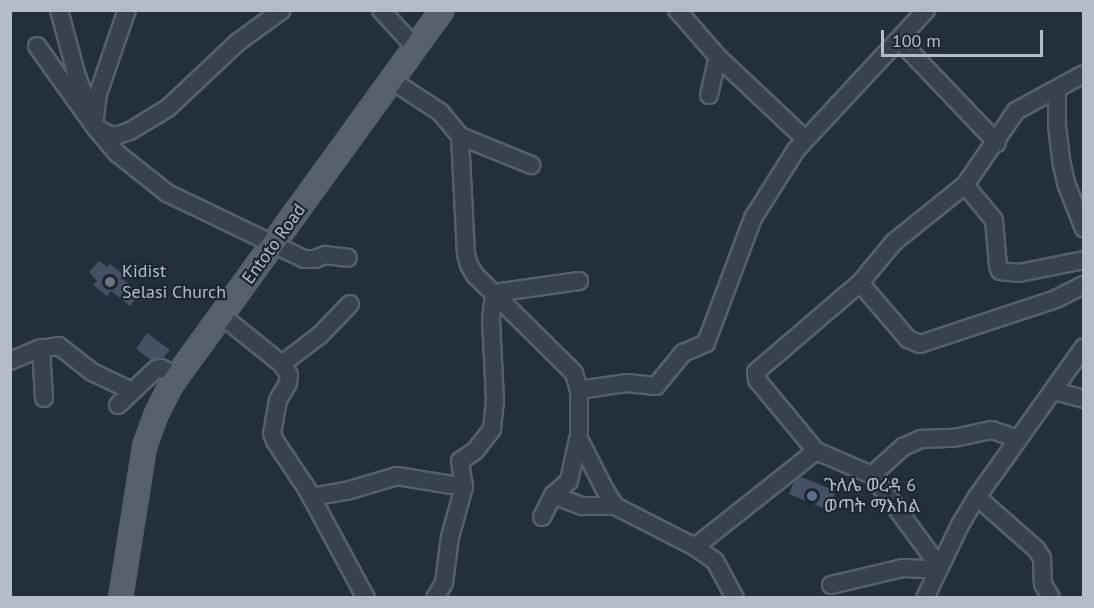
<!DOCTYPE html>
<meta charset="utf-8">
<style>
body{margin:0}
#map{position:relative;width:1094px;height:608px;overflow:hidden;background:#242f3e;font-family:"PT Sans","Noto Sans Ethiopic",sans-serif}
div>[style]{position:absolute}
.building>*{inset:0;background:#455162}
.roads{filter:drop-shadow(2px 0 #565f6c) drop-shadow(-2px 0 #565f6c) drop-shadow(0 2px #565f6c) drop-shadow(0 -2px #565f6c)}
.minor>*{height:16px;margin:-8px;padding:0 8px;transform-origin:8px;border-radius:8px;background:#38414e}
.major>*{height:21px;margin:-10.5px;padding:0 10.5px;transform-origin:10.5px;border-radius:10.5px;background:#56606e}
.dots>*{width:16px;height:16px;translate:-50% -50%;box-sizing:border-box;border:3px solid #1d2633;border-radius:50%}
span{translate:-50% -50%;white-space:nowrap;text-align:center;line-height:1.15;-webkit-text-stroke:4.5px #1d2633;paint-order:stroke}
.street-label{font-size:18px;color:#b4bcc9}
.poi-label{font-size:18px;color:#b4bcc9}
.left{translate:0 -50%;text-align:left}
.frame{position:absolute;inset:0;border:12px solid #b4bcc9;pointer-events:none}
.scale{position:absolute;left:881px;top:30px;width:162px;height:27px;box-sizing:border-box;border:3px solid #b4bcc9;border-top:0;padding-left:8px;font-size:18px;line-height:21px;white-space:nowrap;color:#b4bcc9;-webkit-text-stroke:4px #1d2633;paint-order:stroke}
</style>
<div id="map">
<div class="building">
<div style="clip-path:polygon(99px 261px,107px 267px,110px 264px,124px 275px,122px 278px,140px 293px,130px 306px,111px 291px,107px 296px,93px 285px,97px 281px,89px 272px)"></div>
<div style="clip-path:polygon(147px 333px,170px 350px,163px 358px,151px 360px,136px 349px)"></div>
<div style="clip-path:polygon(801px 477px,836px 491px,828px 510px,789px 494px,794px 482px)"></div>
</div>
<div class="roads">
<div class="minor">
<div style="left:59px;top:10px;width:65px;rotate:74.9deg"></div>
<div style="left:76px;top:73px;width:57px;rotate:70.6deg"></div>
<div style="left:95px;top:127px;width:17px;rotate:28deg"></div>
<div style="left:110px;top:135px;width:8px"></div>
<div style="left:118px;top:135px;width:13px;rotate:-18deg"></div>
<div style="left:130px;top:131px;width:44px;rotate:-31.2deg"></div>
<div style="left:168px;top:108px;width:96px;rotate:-43.3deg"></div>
<div style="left:238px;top:42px;width:54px;rotate:-36deg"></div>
<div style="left:381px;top:10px;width:50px;rotate:47.4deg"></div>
<div style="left:677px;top:10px;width:62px;rotate:48.9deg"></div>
<div style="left:718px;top:57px;width:120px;rotate:43.3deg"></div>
<div style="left:899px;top:40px;width:142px;rotate:46.4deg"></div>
<div style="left:37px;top:46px;width:100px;rotate:54.4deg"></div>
<div style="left:95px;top:127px;width:35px;rotate:50deg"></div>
<div style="left:118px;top:154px;width:63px;rotate:38.5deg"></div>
<div style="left:167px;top:193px;width:152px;rotate:25.7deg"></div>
<div style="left:304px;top:259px;width:11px"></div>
<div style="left:315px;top:259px;width:11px;rotate:-22deg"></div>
<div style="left:325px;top:255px;width:23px;rotate:7deg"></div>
<div style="left:391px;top:80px;width:59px;rotate:33.1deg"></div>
<div style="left:440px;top:112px;width:31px;rotate:50deg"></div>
<div style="left:460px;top:136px;width:118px;rotate:87.1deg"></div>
<div style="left:466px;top:254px;width:11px;rotate:75deg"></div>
<div style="left:469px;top:265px;width:12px;rotate:59deg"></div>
<div style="left:475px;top:275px;width:139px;rotate:44.7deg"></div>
<div style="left:574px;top:373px;width:18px;rotate:74deg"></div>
<div style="left:579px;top:390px;width:49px;rotate:90deg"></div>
<div style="left:579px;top:439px;width:57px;rotate:63deg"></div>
<div style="left:605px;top:490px;width:19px;rotate:58deg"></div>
<div style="left:615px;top:506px;width:90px;rotate:27.1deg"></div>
<div style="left:695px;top:547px;width:24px;rotate:35deg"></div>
<div style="left:715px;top:561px;width:42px;rotate:61.6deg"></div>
<div style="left:1057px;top:90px;width:36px;rotate:90deg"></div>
<div style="left:1057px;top:126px;width:39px;rotate:83deg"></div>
<div style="left:1062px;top:165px;width:18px;rotate:77deg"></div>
<div style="left:1066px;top:183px;width:49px;rotate:68.6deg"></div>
<div style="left:709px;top:95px;width:39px;rotate:-77deg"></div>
<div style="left:95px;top:118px;width:24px;rotate:-83deg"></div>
<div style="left:98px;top:94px;width:89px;rotate:-71deg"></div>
<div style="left:460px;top:136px;width:77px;rotate:22.2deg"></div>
<div style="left:965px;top:185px;width:45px;rotate:50.4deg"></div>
<div style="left:994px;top:220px;width:46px;rotate:85deg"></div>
<div style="left:998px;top:266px;width:5px;rotate:68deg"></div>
<div style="left:1000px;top:271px;width:19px;rotate:6deg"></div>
<div style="left:1019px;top:273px;width:66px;rotate:-11.3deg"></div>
<div style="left:860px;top:283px;width:74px;rotate:49.4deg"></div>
<div style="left:908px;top:339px;width:13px;rotate:23deg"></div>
<div style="left:920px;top:344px;width:143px;rotate:-18.3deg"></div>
<div style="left:1056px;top:299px;width:31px;rotate:-27deg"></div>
<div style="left:222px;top:316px;width:77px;rotate:38.7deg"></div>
<div style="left:282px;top:364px;width:13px;rotate:58deg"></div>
<div style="left:289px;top:375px;width:8px;rotate:97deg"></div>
<div style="left:288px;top:383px;width:20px;rotate:120deg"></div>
<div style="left:278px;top:400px;width:34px;rotate:100deg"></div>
<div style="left:272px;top:433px;width:9px;rotate:69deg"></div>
<div style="left:275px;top:441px;width:58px;rotate:56.3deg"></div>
<div style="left:307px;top:489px;width:124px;rotate:61.6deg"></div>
<div style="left:41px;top:348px;width:50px;rotate:86.6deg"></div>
<div style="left:10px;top:361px;width:30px;rotate:-23deg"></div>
<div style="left:38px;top:349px;width:21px;rotate:-8deg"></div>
<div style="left:59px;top:346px;width:42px;rotate:38.2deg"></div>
<div style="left:92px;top:372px;width:44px;rotate:25.4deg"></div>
<div style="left:282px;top:364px;width:48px;rotate:-37.3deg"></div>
<div style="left:320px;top:335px;width:43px;rotate:-45.9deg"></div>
<div style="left:579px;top:390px;width:49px;rotate:-8.3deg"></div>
<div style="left:627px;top:383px;width:29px;rotate:6deg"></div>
<div style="left:656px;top:386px;width:43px;rotate:-50.7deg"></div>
<div style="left:683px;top:353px;width:25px;rotate:-23deg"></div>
<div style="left:706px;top:343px;width:134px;rotate:-69.4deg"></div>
<div style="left:753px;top:218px;width:80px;rotate:-57.7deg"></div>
<div style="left:796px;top:150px;width:191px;rotate:-47.1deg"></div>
<div style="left:1054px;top:391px;width:31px;rotate:15deg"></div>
<div style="left:118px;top:405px;width:52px;rotate:-43.5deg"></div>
<div style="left:156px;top:369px;width:5px;rotate:-11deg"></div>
<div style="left:161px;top:368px;width:18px;rotate:27deg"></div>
<div style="left:872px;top:475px;width:42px;rotate:-42.1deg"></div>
<div style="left:903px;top:447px;width:20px;rotate:-24deg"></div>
<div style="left:921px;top:439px;width:33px;rotate:-2deg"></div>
<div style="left:954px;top:438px;width:39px;rotate:-12deg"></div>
<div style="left:992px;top:430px;width:28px;rotate:19deg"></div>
<div style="left:553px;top:495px;width:31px;rotate:21deg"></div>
<div style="left:582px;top:506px;width:33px"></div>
<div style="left:311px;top:497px;width:40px;rotate:-10deg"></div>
<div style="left:350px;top:490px;width:49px;rotate:-16.6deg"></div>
<div style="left:397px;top:476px;width:68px;rotate:9.3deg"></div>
<div style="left:977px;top:497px;width:79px;rotate:41.4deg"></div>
<div style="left:1036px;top:549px;width:11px;rotate:56deg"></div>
<div style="left:1042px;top:558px;width:26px;rotate:88deg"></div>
<div style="left:1043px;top:584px;width:16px;rotate:60deg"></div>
<div style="left:542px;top:517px;width:25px;rotate:-63deg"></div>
<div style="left:553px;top:495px;width:21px;rotate:-41deg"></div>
<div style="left:569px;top:481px;width:43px;rotate:-77.9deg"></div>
<div style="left:695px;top:547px;width:154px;rotate:-38.4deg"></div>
<div style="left:939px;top:566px;width:113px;rotate:-126.4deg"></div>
<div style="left:872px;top:475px;width:61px;rotate:-156.8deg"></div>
<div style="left:816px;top:451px;width:92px;rotate:-129.7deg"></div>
<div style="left:757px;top:380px;width:8px;rotate:-97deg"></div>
<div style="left:756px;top:372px;width:137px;rotate:-40.6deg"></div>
<div style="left:860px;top:283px;width:53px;rotate:-50.3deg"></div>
<div style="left:894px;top:242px;width:91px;rotate:-38.8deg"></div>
<div style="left:965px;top:185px;width:90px;rotate:-55.4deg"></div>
<div style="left:1016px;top:111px;width:77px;rotate:-28.6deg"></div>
<div style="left:831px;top:585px;width:74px;rotate:-13.3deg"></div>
<div style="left:903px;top:568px;width:35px;rotate:3deg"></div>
<div style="left:435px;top:598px;width:17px;rotate:-59deg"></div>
<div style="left:444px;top:583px;width:46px;rotate:-82.6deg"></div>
<div style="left:450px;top:537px;width:52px;rotate:-74.4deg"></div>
<div style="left:464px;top:487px;width:26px;rotate:-99deg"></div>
<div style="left:460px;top:461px;width:18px;rotate:-34deg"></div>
<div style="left:475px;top:451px;width:28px;rotate:-52deg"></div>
<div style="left:492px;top:429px;width:28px;rotate:-84deg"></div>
<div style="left:495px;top:401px;width:82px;rotate:-92.8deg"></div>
<div style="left:491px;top:319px;width:26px;rotate:-83deg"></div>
<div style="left:494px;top:293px;width:86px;rotate:-8deg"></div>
<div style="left:925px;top:598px;width:81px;rotate:-64.4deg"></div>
<div style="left:960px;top:525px;width:33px;rotate:-59deg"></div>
<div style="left:977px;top:497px;width:184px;rotate:-54.5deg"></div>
</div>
<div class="major">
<div style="left:120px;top:598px;width:154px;rotate:-81deg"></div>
<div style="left:144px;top:446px;width:33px;rotate:-70deg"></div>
<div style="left:155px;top:415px;width:34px;rotate:-63deg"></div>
<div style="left:170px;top:385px;width:463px;rotate:-54.1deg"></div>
</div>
</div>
<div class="dots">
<div style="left:110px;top:282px;background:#6b7280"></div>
<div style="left:812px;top:496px;background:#5c6f8a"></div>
</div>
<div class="street-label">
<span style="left:274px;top:244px;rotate:-54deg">Entoto Road</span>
</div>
<div class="poi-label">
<span class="left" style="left:122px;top:282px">Kidist<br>Selasi Church</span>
<span class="left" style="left:824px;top:496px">ጉለሌ ወረዳ 6<br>ወጣት ማእከል</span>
</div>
<div class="frame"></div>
<div class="scale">100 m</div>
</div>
